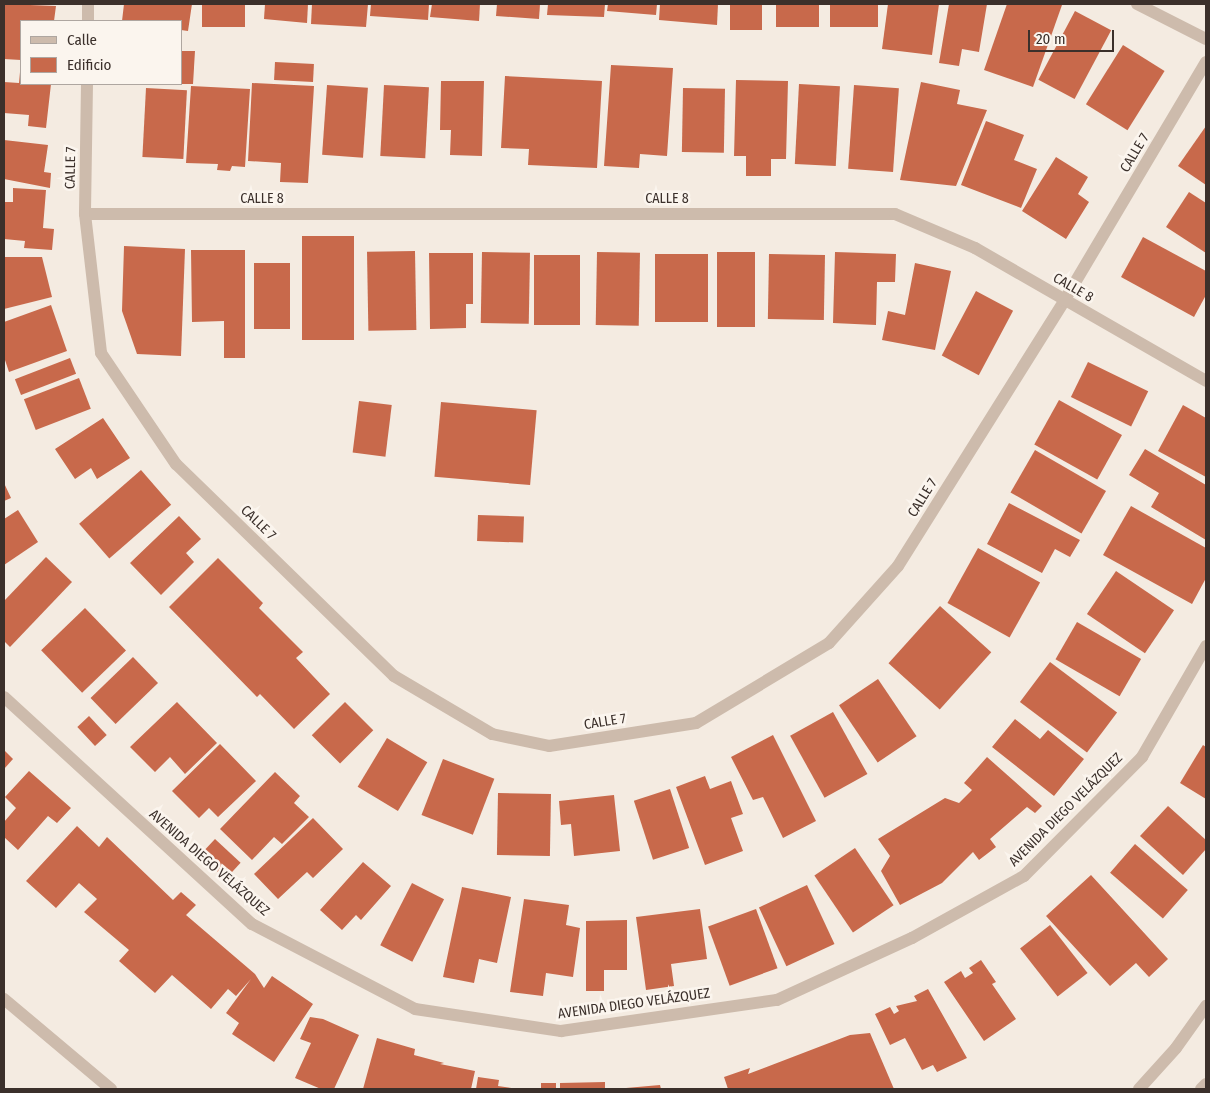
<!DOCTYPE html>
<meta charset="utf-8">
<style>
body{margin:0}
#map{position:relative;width:1210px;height:1093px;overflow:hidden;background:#f4ebe1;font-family:"Fira Sans Condensed",sans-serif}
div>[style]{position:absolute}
.building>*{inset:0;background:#c8694b;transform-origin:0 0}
.minor>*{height:12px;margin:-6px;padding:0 6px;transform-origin:6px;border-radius:6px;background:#cdbbac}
.tertiary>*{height:12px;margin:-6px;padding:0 6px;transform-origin:6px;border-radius:6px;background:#cdbbac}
span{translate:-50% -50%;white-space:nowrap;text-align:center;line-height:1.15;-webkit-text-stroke:5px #fbf5ee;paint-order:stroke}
.street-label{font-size:14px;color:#3b302b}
.frame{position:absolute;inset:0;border:5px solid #3b302b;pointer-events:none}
.legend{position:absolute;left:20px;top:20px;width:162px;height:65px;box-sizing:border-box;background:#fbf5ee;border:1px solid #aea6a0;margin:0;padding:6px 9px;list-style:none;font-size:15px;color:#3b302b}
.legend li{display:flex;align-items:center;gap:10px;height:25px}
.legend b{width:25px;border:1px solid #aea6a0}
.scale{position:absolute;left:1028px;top:30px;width:86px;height:22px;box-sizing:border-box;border:2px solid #3b302b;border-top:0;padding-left:6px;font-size:15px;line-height:18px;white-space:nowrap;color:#3b302b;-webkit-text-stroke:4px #fbf5ee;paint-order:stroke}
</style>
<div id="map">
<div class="building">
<div style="clip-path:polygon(4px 4px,56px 6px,54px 21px,21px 21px,21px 60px,4px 59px)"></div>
<div style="clip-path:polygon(124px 4px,192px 4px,188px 31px,181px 30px,181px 21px,122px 21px)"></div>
<div style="left:202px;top:4px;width:43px;height:23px"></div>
<div style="clip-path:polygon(265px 4px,308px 4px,307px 23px,264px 19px)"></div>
<div style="clip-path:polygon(312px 4px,368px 4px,366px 27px,311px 24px)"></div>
<div style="clip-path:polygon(371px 4px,429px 4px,428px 20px,370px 16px)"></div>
<div style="clip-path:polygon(432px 4px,480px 4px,479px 21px,430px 17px)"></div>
<div style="clip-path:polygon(497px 4px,540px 4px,539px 19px,496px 16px)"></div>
<div style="clip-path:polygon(548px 4px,605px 4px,604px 17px,547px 15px)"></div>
<div style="clip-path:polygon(608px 4px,657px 4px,656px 15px,607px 11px)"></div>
<div style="clip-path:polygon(660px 4px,718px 4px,717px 25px,659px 20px)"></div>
<div style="left:730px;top:4px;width:32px;height:26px"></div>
<div style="left:776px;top:4px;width:43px;height:23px"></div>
<div style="left:830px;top:4px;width:48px;height:23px"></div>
<div style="clip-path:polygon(888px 4px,939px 4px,932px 55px,882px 49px)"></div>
<div style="clip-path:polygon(949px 4px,987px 4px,979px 52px,962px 49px,959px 66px,939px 63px)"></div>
<div style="clip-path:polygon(1007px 4px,1062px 5px,1033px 87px,984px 70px)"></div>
<div style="left:1075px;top:11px;width:41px;height:78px;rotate:28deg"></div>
<div style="left:1123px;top:45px;width:49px;height:70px;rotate:32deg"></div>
<div style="clip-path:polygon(181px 51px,195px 51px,193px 84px,181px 84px)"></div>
<div style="left:275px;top:62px;width:39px;height:18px;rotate:3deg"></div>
<div style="clip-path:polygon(611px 65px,673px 68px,667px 156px,640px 154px,639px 168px,604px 166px)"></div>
<div style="clip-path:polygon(20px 72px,21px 84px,51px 84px,46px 128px,28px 126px,29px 115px,4px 113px,4px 82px,19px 83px)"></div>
<div style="clip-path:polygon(505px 76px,602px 81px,597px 168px,528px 165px,529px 149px,501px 148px)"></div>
<div style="clip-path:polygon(736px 80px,788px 81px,786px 159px,771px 159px,771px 176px,746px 176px,746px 156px,734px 156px)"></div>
<div style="clip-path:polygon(441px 81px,484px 81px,482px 156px,450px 155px,451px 130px,440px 130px)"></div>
<div style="clip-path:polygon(921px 82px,960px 90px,957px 104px,987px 110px,956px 186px,900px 180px)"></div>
<div style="clip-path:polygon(252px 83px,314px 86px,308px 183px,280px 182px,281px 163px,248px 161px)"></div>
<div style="left:799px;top:84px;width:41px;height:80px;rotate:3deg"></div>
<div style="left:327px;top:85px;width:41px;height:70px;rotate:4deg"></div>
<div style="left:384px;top:85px;width:45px;height:71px;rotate:3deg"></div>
<div style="left:854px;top:85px;width:45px;height:84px;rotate:4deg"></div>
<div style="clip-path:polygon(191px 86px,250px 89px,245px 167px,232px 166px,230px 171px,217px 170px,218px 164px,186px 163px)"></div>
<div style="left:146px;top:88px;width:41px;height:69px;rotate:3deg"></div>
<div style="left:683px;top:88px;width:42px;height:64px;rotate:1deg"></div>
<div style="clip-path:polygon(986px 121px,1024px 135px,1014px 160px,1037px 169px,1021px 208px,961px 185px)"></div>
<div style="clip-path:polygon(1206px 126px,1206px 185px,1178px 166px)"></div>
<div style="clip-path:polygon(4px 140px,48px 145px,44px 172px,51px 173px,50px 188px,4px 179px)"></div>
<div style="clip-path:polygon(1056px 157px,1088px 177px,1078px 194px,1089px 202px,1066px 239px,1022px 211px)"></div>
<div style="clip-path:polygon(13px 188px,46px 190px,43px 228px,54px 229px,52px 250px,24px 248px,25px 241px,4px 239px,4px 202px,13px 202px)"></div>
<div style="clip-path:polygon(1189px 192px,1206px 203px,1206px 253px,1166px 227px)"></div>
<div style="left:302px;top:236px;width:52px;height:104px"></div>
<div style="clip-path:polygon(1143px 237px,1206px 271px,1206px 295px,1194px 317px,1121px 277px)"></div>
<div style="clip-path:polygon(124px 246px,185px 249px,181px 356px,137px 354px,122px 311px)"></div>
<div style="clip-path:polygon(191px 250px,245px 250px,245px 358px,224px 358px,224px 321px,192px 322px)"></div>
<div style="left:415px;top:251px;width:79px;height:48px;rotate:89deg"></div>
<div style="left:482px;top:252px;width:48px;height:71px;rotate:1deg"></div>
<div style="left:597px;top:252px;width:43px;height:73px;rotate:1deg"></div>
<div style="left:717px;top:252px;width:38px;height:75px"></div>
<div style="clip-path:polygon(835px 252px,896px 254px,895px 282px,877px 282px,876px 325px,833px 323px)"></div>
<div style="clip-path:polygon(429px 253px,473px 253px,473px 304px,466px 304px,466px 328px,430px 329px)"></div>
<div style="left:655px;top:254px;width:53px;height:68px"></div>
<div style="left:769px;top:254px;width:56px;height:65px;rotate:1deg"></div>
<div style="left:534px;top:255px;width:46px;height:70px"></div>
<div style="clip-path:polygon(4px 257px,42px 257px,52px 297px,4px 309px)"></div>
<div style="left:254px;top:263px;width:36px;height:66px"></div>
<div style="clip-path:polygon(915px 263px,951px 271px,935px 350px,882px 340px,888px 311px,905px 315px)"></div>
<div style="left:976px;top:291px;width:42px;height:73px;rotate:28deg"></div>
<div style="clip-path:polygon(51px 305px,67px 351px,9px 372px,4px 357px,4px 322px)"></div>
<div style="left:70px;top:358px;width:17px;height:59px;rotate:69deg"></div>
<div style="left:1088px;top:362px;width:67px;height:39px;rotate:26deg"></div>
<div style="left:79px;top:378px;width:33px;height:59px;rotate:69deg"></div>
<div style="left:1059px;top:400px;width:72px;height:51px;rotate:29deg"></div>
<div style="left:359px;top:401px;width:33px;height:52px;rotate:7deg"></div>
<div style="left:441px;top:402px;width:96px;height:75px;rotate:5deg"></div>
<div style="clip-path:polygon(1183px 405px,1206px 418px,1206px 477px,1158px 451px)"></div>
<div style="clip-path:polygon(103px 418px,130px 458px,97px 479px,91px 468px,75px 479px,55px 449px)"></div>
<div style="clip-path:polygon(1145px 449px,1206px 485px,1206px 540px,1151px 507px,1159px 493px,1129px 475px)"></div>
<div style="left:1035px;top:450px;width:82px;height:49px;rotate:30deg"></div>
<div style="left:141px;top:470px;width:46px;height:82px;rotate:49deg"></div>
<div style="clip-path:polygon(4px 483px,11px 498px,4px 501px)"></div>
<div style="clip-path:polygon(1009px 503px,1080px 540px,1070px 557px,1055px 549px,1042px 573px,987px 544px)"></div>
<div style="clip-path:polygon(1131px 506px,1206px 548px,1206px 578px,1192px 604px,1103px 555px)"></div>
<div style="clip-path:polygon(18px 510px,38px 542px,4px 565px,4px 519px)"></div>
<div style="left:478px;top:515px;width:46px;height:26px;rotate:2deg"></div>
<div style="clip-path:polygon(179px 516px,201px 539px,186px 553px,194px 562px,161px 595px,130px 563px)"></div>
<div style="left:978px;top:548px;width:71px;height:63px;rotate:29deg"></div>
<div style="clip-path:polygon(46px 557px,72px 582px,10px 647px,4px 641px,4px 601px)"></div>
<div style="clip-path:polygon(218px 558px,263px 603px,259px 608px,303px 652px,296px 658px,330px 694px,294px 729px,260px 694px,257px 697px,169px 607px)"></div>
<div style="left:1116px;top:571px;width:70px;height:52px;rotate:34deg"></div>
<div style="left:940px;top:606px;width:69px;height:77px;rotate:42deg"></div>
<div style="left:85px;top:608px;width:59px;height:61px;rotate:46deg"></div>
<div style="left:1077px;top:622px;width:74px;height:43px;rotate:30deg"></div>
<div style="left:133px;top:657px;width:36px;height:59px;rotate:46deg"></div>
<div style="left:1050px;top:662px;width:84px;height:50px;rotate:37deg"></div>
<div style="left:878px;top:679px;width:69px;height:47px;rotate:56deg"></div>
<div style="clip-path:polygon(177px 702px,217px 743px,185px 774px,170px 757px,155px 772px,130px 747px)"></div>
<div style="left:345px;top:702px;width:40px;height:47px;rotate:45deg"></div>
<div style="left:833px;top:712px;width:71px;height:49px;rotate:61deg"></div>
<div style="left:89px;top:716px;width:26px;height:16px;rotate:47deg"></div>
<div style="clip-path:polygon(1015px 719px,1040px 739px,1048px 730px,1084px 759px,1054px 796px,992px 747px)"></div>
<div style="clip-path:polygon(773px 735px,816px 821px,783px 838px,763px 797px,753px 800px,731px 757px)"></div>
<div style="left:387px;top:738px;width:47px;height:57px;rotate:31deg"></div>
<div style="clip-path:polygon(220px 744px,256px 781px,218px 817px,209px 808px,199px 818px,172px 791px)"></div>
<div style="clip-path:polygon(1203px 745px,1206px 747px,1206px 799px,1180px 783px)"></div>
<div style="clip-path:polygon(4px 750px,13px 759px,4px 769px)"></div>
<div style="clip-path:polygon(987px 757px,1042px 806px,1035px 813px,1027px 807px,990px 839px,996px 847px,979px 860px,973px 852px,942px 883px,900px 905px,881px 871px,890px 856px,878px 839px,945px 798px,959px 803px,972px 790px,964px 783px)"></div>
<div style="left:443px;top:759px;width:55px;height:60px;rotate:21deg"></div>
<div style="clip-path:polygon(29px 771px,71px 808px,57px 823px,48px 816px,18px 850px,4px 837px,4px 822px,16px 808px,5px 797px)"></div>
<div style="clip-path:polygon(275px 772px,300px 796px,294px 803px,309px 817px,282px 844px,274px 837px,252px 860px,220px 829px)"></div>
<div style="clip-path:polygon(705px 776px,710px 789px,731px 781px,743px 814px,731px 818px,743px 851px,705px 865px,676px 787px)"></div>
<div style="left:670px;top:789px;width:62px;height:38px;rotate:72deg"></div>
<div style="left:498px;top:793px;width:53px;height:62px;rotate:1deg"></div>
<div style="clip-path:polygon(614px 795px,620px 851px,574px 856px,571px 824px,561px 825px,559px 801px)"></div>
<div style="clip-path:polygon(1168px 806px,1206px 840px,1206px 849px,1183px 875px,1140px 836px)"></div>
<div style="clip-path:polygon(313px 818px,343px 849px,313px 878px,307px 872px,278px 899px,254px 874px)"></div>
<div style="clip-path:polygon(77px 826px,99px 847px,107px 837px,173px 900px,181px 892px,196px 905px,186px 915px,255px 974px,264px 988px,272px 976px,313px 1004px,274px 1062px,232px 1034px,239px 1023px,226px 1013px,251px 979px,236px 996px,228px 989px,211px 1009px,172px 975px,155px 993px,119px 961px,129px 950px,84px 912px,97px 899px,79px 883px,56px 908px,26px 881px)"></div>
<div style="left:215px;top:839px;width:35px;height:22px;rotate:43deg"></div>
<div style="left:1135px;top:844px;width:70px;height:38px;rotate:41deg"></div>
<div style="left:855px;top:848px;width:69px;height:49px;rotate:56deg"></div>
<div style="clip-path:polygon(363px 862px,391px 886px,361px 920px,356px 915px,342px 930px,320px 910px)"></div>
<div style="clip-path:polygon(1091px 875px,1168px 959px,1149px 977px,1136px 963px,1110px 986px,1046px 916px)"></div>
<div style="left:412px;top:883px;width:36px;height:70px;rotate:27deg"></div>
<div style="left:807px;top:885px;width:65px;height:53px;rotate:65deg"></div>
<div style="clip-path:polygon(462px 887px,511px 897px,497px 963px,479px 959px,474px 983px,443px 977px)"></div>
<div style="clip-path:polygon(524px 899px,569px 905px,566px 925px,580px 928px,573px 977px,546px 973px,543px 996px,510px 992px)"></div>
<div style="clip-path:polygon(700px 909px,707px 959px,671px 964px,674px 986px,646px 990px,636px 917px)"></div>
<div style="left:756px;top:909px;width:63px;height:51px;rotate:70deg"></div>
<div style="clip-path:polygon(627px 920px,627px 970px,604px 970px,604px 991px,586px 991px,586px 921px)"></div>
<div style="left:1050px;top:925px;width:61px;height:38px;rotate:52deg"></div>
<div style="clip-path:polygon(981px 960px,996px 982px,992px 984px,1016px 1019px,984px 1041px,944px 982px,961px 971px,965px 978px,973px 973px,969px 968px)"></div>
<div style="clip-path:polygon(928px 989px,967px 1058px,937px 1072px,933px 1065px,922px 1070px,905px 1038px,890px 1045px,875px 1014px,890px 1007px,894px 1014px,899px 1011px,896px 1006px,917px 1001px,914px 996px)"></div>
<div style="clip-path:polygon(310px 1017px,323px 1019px,359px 1035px,334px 1089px,321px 1089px,295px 1078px,311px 1043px,300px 1039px)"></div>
<div style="clip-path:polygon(870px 1033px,894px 1089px,728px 1089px,724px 1077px,750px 1068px,748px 1074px,850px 1035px)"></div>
<div style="clip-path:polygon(377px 1038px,415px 1049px,414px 1055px,444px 1063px,440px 1064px,475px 1071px,471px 1089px,363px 1089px)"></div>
<div style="clip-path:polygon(478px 1077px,499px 1080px,498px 1086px,518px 1089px,476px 1089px)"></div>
<div style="clip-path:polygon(605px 1082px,605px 1089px,560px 1089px,560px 1083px)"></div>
<div style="left:541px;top:1083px;width:15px;height:6px"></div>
<div style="clip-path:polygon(660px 1085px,661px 1089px,626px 1089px,626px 1088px)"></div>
</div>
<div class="minor">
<div style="left:1137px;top:4px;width:77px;rotate:26.9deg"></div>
<div style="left:88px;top:21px;width:17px;rotate:-90deg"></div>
<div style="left:87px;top:84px;width:130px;rotate:90.9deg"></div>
<div style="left:85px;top:214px;width:140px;rotate:83.4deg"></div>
<div style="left:101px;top:353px;width:134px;rotate:56deg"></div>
<div style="left:176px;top:464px;width:304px;rotate:44.2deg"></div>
<div style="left:394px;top:676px;width:114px;rotate:30.6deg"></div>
<div style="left:492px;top:734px;width:58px;rotate:11.9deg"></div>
<div style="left:549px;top:746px;width:149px;rotate:-8.9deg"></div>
<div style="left:696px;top:723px;width:155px;rotate:-31deg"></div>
<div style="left:829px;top:643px;width:103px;rotate:-48.1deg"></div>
<div style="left:898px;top:566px;width:313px;rotate:-57.9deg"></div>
<div style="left:1064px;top:301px;width:278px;rotate:-59.3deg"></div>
<div style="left:85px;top:214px;width:810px"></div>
<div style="left:895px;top:214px;width:87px;rotate:23deg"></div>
<div style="left:975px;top:248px;width:267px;rotate:29.9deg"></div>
<div style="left:4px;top:697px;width:336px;rotate:42.5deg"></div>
<div style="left:252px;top:924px;width:184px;rotate:27.5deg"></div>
<div style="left:415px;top:1009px;width:148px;rotate:8.6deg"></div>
<div style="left:561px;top:1031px;width:218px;rotate:-8.2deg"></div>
<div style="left:777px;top:1000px;width:149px;rotate:-24.7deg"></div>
<div style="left:912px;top:938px;width:128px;rotate:-29deg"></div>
<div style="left:1024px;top:876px;width:168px;rotate:-45.2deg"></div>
<div style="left:1142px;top:757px;width:128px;rotate:-60deg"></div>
</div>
<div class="tertiary">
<div style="left:4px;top:999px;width:140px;rotate:40.1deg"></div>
<div style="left:1139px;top:1089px;width:55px;rotate:-47.9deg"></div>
<div style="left:1176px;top:1048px;width:52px;rotate:-54.5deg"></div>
<div style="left:1201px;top:1089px;width:7px;rotate:-45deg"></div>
</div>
<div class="street-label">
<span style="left:1135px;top:153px;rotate:-59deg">CALLE 7</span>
<span style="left:71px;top:168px;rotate:-89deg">CALLE 7</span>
<span style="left:262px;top:199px">CALLE 8</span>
<span style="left:667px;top:199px">CALLE 8</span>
<span style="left:1073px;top:288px;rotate:30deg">CALLE 8</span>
<span style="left:923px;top:498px;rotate:-58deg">CALLE 7</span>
<span style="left:258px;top:523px;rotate:44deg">CALLE 7</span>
<span style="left:605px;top:722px;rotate:-9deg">CALLE 7</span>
<span style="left:1066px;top:810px;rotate:-45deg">AVENIDA DIEGO VELÁZQUEZ</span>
<span style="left:209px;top:863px;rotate:41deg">AVENIDA DIEGO VELÁZQUEZ</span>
<span style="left:634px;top:1004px;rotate:-8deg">AVENIDA DIEGO VELÁZQUEZ</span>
</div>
<div class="frame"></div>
<ul class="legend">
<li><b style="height:6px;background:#cdbbac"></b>Calle</li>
<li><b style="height:14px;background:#c8694b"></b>Edificio</li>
</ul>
<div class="scale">20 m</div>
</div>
